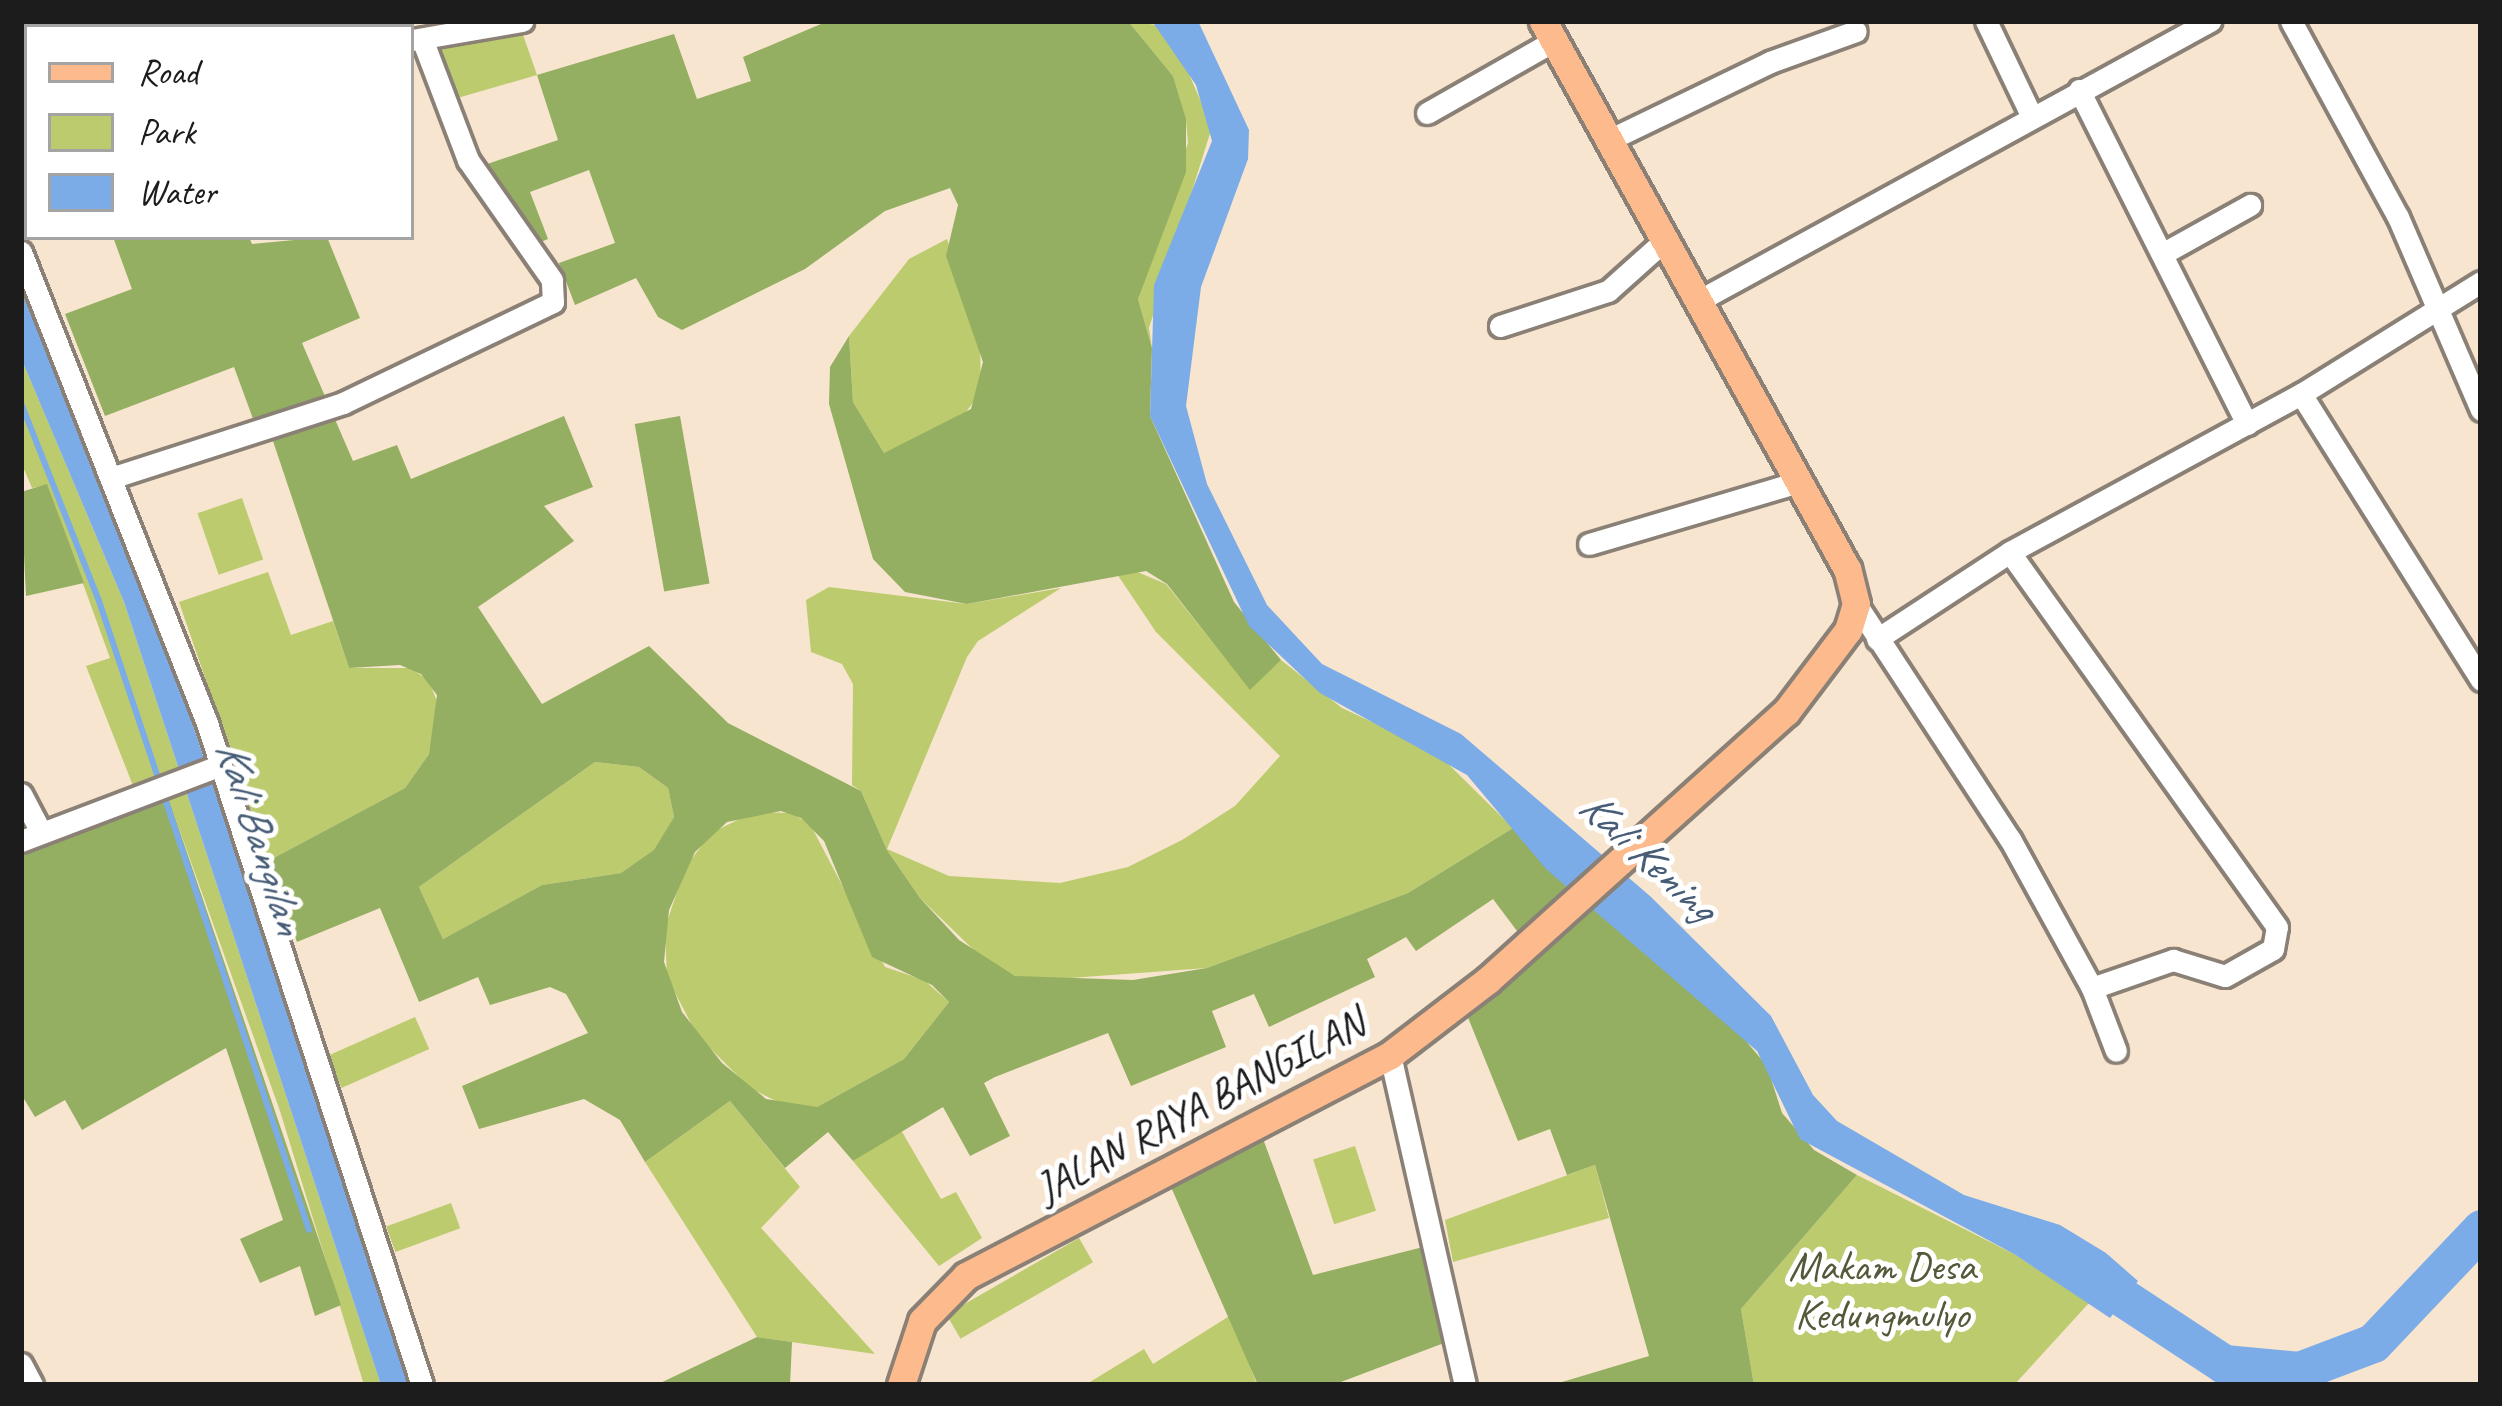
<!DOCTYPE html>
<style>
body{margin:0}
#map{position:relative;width:2502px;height:1406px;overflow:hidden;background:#f7e5cf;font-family:Caveat,sans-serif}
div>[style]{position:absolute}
.green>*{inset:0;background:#bbcb6e;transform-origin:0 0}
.forest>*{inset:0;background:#94af61;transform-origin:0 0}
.water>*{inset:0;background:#7bace7}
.stream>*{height:6px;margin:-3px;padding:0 3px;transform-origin:3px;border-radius:3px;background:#7bace7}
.river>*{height:39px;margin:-19.5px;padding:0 19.5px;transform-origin:19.5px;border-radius:19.5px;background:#7bace7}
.roads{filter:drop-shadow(3px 0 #8a8076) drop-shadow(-3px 0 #8a8076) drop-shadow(0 3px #8a8076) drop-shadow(0 -3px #8a8076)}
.minor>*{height:21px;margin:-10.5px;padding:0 10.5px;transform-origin:10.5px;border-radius:10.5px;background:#fff}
.major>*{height:27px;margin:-13.5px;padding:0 13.5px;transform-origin:13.5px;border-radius:13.5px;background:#fcba8d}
span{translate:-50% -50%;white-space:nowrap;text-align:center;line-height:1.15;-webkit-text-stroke:10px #fff;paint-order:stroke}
.street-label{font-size:42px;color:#1c1c1c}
.park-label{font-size:42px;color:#545939}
.water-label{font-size:45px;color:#475d77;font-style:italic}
.frame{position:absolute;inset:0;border:24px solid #1c1c1c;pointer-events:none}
.legend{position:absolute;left:24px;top:24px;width:390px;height:216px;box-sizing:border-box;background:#fff;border:3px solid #a4a4a4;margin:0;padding:15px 21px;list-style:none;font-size:36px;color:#1c1c1c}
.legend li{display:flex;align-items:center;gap:24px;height:60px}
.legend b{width:60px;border:3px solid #a4a4a4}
</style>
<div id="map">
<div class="green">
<div style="clip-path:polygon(1128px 21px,1156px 25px,1185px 65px,1212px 127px,1149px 328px,1152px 348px,1138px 299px,1188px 143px,1186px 120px,1173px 76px)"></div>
<div style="clip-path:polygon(520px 26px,537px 75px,454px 99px,434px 46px)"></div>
<div style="clip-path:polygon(947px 239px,980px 346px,981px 391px,959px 422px,884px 453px,853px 402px,849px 336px,909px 259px)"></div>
<div style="clip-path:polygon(21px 358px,124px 602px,381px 1385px,364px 1385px,280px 1111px,166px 792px,139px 801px,86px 666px,110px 658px,47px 485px,32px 488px,21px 462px)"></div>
<div style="left:242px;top:498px;width:65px;height:47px;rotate:71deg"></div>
<div style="clip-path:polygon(1135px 571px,1166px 584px,1250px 689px,1281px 660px,1342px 708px,1435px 751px,1513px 828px,1408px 893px,1207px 968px,1043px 980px,1015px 976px,980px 956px,920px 898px,887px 850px,861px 791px,852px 785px,853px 684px,842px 664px,811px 652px,806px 600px,829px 587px,967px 604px,1061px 588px,978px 641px,967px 657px,887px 849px,949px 876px,1060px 883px,1128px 867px,1182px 840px,1235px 806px,1280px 756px,1156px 632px,1117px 574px)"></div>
<div style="clip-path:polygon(268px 572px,291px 635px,333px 621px,349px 668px,411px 668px,429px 681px,438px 704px,429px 754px,405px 788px,268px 861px,179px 602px)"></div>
<div style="clip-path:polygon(595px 762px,639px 767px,668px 788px,674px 817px,655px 850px,621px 873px,542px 885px,443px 939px,419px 887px)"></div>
<div style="clip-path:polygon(754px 812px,791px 813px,810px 824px,885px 967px,924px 980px,949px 1002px,904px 1059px,817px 1107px,788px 1107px,750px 1088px,697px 1035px,667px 977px,665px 928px,685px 868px,711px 833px)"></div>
<div style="left:415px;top:1017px;width:35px;height:96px;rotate:66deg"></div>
<div style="clip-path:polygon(730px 1101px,800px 1187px,761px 1228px,875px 1354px,757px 1337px,645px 1162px)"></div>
<div style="clip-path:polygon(901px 1130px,941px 1199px,956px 1192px,982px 1238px,939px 1266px,853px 1161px)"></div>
<div style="left:1355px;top:1146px;width:68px;height:44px;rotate:72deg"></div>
<div style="clip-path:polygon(1595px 1165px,1609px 1218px,1453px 1262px,1445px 1220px)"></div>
<div style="clip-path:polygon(1857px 1175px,2014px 1254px,2089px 1303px,2014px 1385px,1754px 1385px,1741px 1309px)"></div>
<div style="left:451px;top:1203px;width:27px;height:69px;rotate:70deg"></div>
<div style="left:1079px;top:1238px;width:28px;height:153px;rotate:60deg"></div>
<div style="clip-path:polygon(1231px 1315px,1257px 1385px,1085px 1385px,1144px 1349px,1153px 1364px)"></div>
</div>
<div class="forest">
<div style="clip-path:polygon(828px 21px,1128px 21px,1173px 76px,1186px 119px,1186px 172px,1138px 299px,1152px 348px,1150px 416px,1234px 602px,1281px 660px,1250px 690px,1167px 584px,1146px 571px,967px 604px,905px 592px,873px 559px,829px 404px,830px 367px,849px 336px,853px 402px,884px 453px,971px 409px,983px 362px,946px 256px,958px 205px,950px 188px,885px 211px,805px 269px,682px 330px,658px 317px,636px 278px,575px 305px,559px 263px,615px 243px,589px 170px,530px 192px,548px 239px,519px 251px,461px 173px,558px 140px,537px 75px,674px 34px,697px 99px,751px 81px,743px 57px)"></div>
<div style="clip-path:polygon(evenodd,113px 237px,249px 237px,252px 244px,327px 237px,360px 318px,302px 343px,353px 461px,397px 445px,411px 479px,564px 416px,593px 487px,544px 506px,574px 541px,478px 607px,542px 704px,649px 646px,728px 723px,861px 791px,887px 850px,920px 898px,959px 940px,1015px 976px,1133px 980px,1207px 968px,1408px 893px,1513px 828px,1569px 889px,1520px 935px,1493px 899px,1416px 951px,1406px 937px,1367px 959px,1375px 977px,1269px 1027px,1254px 994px,1212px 1011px,1226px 1047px,1131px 1086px,1108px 1033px,995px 1077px,984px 1083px,1010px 1136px,970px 1156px,943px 1107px,853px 1161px,828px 1132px,785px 1168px,730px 1101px,645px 1162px,620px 1120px,584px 1099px,479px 1129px,462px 1086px,588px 1033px,566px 994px,550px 987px,490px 1005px,478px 977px,419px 1002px,380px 908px,297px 942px,268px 861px,405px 788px,429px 754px,437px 695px,421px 674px,400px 665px,349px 668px,271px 435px,260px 438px,234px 367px,105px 416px,65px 314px,132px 289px,113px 237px,595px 762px,639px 767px,668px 788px,674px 817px,654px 850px,621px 873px,542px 885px,443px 939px,419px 887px,595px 762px,113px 237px,781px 811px,801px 818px,824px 841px,872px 957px,932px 985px,949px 1002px,904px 1059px,817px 1107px,766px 1099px,722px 1063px,682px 1012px,664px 962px,669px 910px,695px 852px,727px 822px,781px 811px)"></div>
<div style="left:680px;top:416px;width:170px;height:46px;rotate:80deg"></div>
<div style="clip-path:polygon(47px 484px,84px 583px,26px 596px,21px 492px)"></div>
<div style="clip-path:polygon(166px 791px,341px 1305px,315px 1316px,300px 1266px,260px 1283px,240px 1239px,283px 1220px,226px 1048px,82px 1130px,65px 1100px,35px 1117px,21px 1094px,21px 847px)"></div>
<div style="clip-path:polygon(1592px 908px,1724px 1015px,1767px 1066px,1782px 1113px,1814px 1150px,1857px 1175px,1741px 1309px,1754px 1385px,1552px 1385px,1649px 1356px,1595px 1165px,1567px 1175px,1550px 1129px,1518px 1141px,1467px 1015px)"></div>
<div style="clip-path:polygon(1262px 1136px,1313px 1275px,1423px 1247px,1444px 1343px,1333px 1385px,1258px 1385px,1171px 1187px)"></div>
<div style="clip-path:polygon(757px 1337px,792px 1342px,790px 1385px,656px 1385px)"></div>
</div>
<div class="water">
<div style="clip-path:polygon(1152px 21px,1198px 21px,1249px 130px,1248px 159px,1201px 287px,1186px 406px,1207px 484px,1267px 605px,1322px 664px,1461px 734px,1650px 896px,1771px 1016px,1813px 1095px,1837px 1121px,1964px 1195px,2060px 1225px,2106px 1253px,2138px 1281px,2110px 1318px,2014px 1254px,1800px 1139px,1757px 1051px,1546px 869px,1467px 775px,1320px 693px,1249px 626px,1150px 416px,1154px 285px,1212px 141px,1196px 85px)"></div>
<div style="clip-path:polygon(21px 283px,156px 614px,412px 1385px,381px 1385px,124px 602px,21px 358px)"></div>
</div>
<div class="stream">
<div style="left:21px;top:403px;width:213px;rotate:68.5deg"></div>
<div style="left:99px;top:601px;width:663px;rotate:71.54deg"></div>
</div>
<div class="river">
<div style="left:2084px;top:1272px;width:168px;rotate:33.3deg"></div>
<div style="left:2224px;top:1364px;width:75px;rotate:5.3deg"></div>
<div style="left:2299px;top:1371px;width:79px;rotate:-20.7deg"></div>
<div style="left:2373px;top:1343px;width:157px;rotate:-46.5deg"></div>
</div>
<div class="roads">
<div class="minor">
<div style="left:178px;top:21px;width:6px;rotate:81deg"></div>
<div style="left:1986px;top:21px;width:104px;rotate:64.4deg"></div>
<div style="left:2291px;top:21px;width:223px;rotate:61.4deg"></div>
<div style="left:2398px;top:217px;width:210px;rotate:66.7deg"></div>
<div style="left:412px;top:40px;width:112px;rotate:-9.8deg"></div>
<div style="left:2079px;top:90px;width:374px;rotate:63.3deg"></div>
<div style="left:1427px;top:113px;width:146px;rotate:-29.6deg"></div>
<div style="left:21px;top:126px;width:6px;rotate:-18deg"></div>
<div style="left:1609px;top:140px;width:179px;rotate:-25.8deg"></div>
<div style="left:1770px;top:62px;width:91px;rotate:-19.8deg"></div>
<div style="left:21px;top:252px;width:506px;rotate:68.45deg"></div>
<div style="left:207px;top:723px;width:696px;rotate:72.01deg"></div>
<div style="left:2162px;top:254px;width:101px;rotate:-29.1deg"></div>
<div style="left:1698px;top:301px;width:584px;rotate:-28.67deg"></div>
<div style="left:1500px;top:326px;width:114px;rotate:-18deg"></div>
<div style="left:1608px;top:291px;width:75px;rotate:-41.8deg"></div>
<div style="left:2301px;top:394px;width:338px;rotate:57.8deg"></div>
<div style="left:114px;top:477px;width:241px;rotate:-17.9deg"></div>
<div style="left:343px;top:403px;width:233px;rotate:-25.7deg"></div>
<div style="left:553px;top:302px;width:22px;rotate:-93deg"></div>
<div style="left:552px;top:280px;width:146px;rotate:-125deg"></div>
<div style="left:468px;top:160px;width:129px;rotate:-110.8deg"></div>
<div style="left:1589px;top:544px;width:218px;rotate:-16.5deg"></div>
<div style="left:1856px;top:604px;width:281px;rotate:56.8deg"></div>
<div style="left:2010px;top:839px;width:170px;rotate:61.2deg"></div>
<div style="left:2092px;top:988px;width:86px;rotate:-19.1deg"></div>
<div style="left:2173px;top:960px;width:54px;rotate:17.1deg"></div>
<div style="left:2225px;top:976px;width:55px;rotate:-29.4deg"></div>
<div style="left:2273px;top:949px;width:22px;rotate:-80deg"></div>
<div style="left:2277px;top:927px;width:460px;rotate:-125.5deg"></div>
<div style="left:1877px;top:639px;width:159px;rotate:-33.2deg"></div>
<div style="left:2010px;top:552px;width:331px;rotate:-28.5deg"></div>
<div style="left:2301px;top:394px;width:212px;rotate:-31.9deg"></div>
<div style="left:21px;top:794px;width:43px;rotate:62.2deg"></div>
<div style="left:21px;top:841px;width:214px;rotate:-20.8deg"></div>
<div style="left:2092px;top:988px;width:67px;rotate:69.1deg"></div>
<div style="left:1390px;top:1055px;width:338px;rotate:77.2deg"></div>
<div style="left:21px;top:1364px;width:24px;rotate:62deg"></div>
</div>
<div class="major">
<div style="left:901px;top:1385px;width:67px;rotate:-71.8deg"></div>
<div style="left:922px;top:1321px;width:63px;rotate:-45.6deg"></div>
<div style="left:966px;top:1276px;width:478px;rotate:-27.5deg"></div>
<div style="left:1390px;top:1055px;width:123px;rotate:-37.4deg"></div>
<div style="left:1488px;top:980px;width:401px;rotate:-42deg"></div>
<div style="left:1786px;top:712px;width:103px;rotate:-52.9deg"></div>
<div style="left:1848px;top:630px;width:27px;rotate:-73deg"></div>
<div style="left:1856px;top:604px;width:36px;rotate:-104deg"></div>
<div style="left:1847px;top:569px;width:627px;rotate:-119.02deg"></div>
</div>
</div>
<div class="street-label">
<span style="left:1200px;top:1106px;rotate:-28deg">JALAN RAYA BANGILAN</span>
</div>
<div class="park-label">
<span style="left:1882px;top:1291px">Makam Desa<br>Kedungmulyo</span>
</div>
<div class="water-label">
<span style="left:260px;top:837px;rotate:72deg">Kali Bangilan</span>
<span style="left:1648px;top:856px;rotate:43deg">Kali Kening</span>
</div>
<div class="frame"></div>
<ul class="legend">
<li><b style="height:15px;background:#fcba8d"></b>Road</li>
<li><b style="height:33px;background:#bbcb6e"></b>Park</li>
<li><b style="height:33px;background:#7bace7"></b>Water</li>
</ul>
</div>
